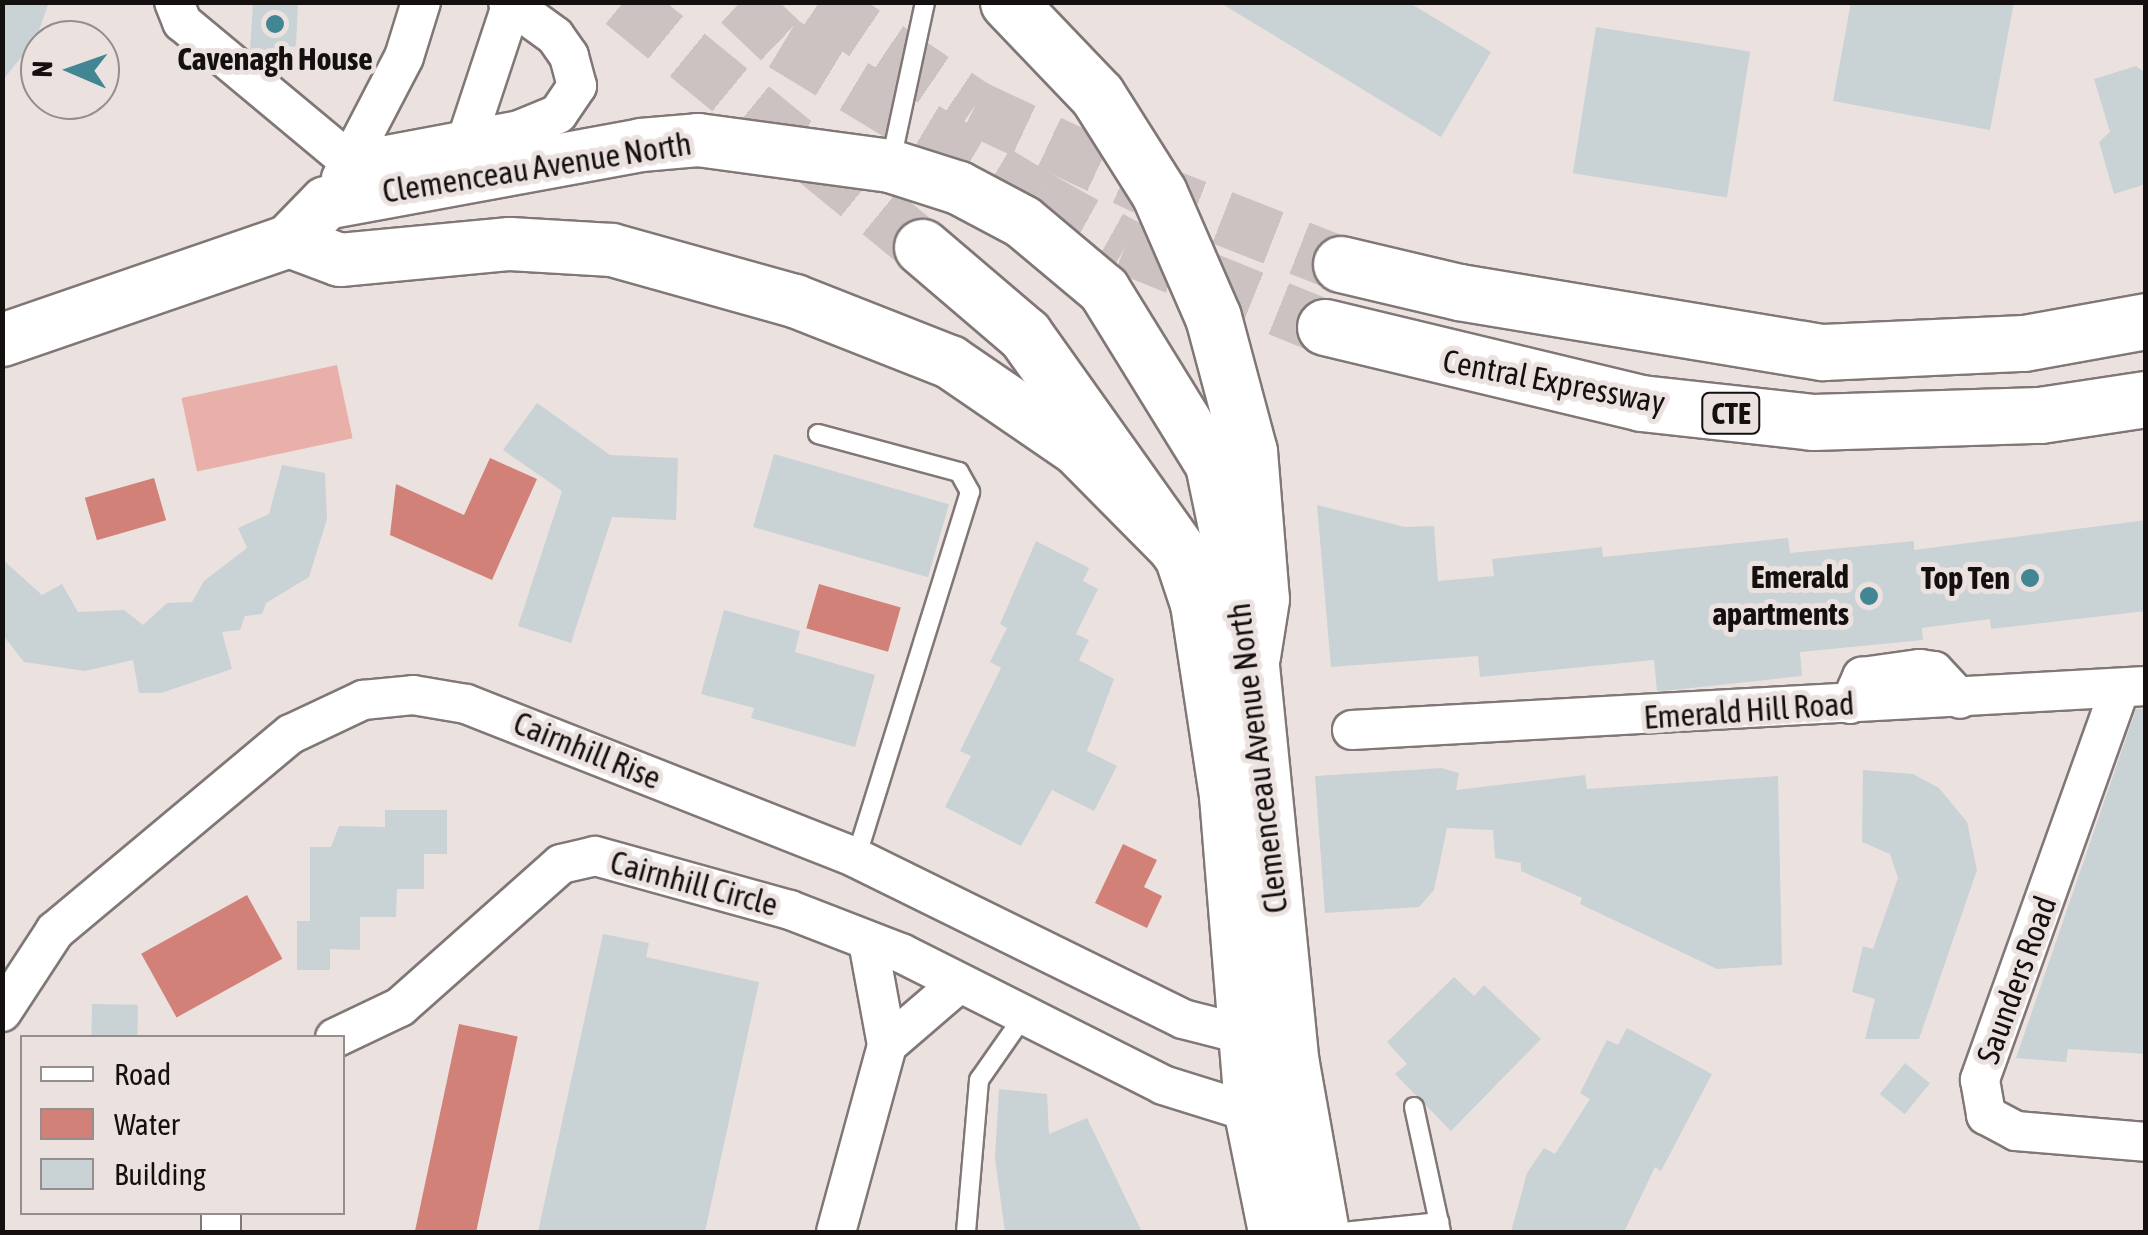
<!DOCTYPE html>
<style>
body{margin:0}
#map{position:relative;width:2148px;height:1235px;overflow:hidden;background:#ebe2e0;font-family:"Asap Condensed",sans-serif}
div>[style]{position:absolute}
.green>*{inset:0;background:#e8b0a9;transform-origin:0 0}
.water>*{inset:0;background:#d28178;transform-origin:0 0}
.building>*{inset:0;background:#c9d2d5;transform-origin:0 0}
.motorway-tunnel>*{height:55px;margin-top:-27.5px;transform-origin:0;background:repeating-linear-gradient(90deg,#cbc2c1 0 55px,transparent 0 83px)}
.roads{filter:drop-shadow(2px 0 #807776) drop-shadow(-2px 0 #807776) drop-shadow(0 2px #807776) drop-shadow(0 -2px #807776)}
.service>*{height:18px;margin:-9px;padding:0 9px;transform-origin:9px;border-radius:9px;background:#fff}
.minor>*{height:38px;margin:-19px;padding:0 19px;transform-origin:19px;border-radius:19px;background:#fff}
.secondary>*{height:52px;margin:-26px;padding:0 26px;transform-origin:26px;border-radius:26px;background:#fff}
.motorway>*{height:55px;margin:-27.5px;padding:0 27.5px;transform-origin:27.5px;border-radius:27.5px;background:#fff}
.dots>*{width:28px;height:28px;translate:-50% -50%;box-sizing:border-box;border:5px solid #ebe2e0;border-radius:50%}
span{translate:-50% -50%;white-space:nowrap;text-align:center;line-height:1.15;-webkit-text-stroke:10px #ebe2e0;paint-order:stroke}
.shield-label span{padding:2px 8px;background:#ebe2e0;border:2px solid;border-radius:8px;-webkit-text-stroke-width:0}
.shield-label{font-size:30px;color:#13100f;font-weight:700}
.poi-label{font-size:32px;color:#13100f;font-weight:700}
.right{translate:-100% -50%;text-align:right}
.street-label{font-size:32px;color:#13100f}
.frame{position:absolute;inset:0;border:5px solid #13100f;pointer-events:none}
.legend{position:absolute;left:20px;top:1035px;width:325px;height:180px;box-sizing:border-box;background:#ebe2e0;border:2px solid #958e8c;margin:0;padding:12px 18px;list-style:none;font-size:30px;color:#13100f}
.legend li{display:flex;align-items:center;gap:20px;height:50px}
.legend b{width:50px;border:2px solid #958e8c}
.north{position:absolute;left:20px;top:20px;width:100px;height:100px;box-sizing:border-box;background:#ebe2e0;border:2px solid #958e8c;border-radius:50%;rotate:272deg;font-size:28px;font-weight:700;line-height:40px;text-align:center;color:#13100f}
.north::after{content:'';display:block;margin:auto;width:35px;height:45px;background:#428694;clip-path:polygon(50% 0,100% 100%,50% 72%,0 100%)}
</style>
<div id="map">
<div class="green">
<div style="left:337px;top:365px;width:75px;height:159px;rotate:78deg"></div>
</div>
<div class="water">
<div style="clip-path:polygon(490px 458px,537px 479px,492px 580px,390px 535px,396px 484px,464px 515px)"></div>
<div style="left:154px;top:478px;width:44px;height:72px;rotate:74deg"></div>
<div style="left:819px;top:584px;width:85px;height:46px;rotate:16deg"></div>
<div style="clip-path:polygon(1123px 844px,1157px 860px,1144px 887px,1162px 896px,1147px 928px,1095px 903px)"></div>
<div style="left:247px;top:895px;width:73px;height:121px;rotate:61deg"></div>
<div style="left:459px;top:1024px;width:60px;height:213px;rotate:12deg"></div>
</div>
<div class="building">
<div style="clip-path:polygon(2px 2px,49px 2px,36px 39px,2px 81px)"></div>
<div style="clip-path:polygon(253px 2px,298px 2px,296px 47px,285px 46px,284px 59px,250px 50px)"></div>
<div style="clip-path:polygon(1219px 2px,1408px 2px,1491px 52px,1441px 137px)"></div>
<div style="clip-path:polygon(1851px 2px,2014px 2px,1990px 130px,1833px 101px)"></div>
<div style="left:1596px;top:27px;width:156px;height:148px;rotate:9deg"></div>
<div style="clip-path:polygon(2136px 66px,2146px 73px,2146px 184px,2114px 194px,2099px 142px,2110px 132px,2094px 79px)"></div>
<div style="clip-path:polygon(537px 403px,610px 455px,678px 458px,676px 520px,612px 517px,571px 643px,518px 626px,562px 491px,503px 450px)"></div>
<div style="left:774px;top:454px;width:182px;height:76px;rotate:16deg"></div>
<div style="clip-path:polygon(282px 465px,325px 473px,327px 519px,309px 577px,266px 603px,262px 614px,245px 616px,240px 630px,222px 632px,232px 669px,161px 693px,139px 693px,133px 660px,85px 671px,24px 662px,2px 634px,2px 559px,42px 595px,62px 584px,78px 612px,124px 610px,143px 625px,167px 603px,192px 602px,204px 581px,247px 548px,238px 528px,269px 514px)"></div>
<div style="clip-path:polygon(1317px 505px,1405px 527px,1434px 526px,1438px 581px,1494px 576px,1492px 559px,1602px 547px,1603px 557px,1788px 538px,1790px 553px,1914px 541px,1914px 550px,2146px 520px,2146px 611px,1991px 629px,1990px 619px,1922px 628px,1923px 640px,1800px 652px,1802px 676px,1673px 690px,1657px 691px,1654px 660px,1480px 677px,1478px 656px,1331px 667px)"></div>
<div style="clip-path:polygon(1036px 541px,1089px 568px,1083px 581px,1098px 589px,1076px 634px,1089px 640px,1079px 660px,1114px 679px,1087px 751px,1117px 766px,1094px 811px,1052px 790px,1021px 846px,945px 807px,971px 756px,960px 751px,1001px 668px,990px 662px,1007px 628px,1000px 624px)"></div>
<div style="clip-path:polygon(724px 610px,800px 631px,795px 652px,875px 675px,855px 747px,751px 718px,754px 708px,701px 694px)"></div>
<div style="clip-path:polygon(2136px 709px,2146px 709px,2146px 1054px,2068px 1049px,2066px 1062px,2016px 1058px)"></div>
<div style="clip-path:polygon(1441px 768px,1459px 773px,1456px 790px,1585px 775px,1587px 789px,1778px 776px,1782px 965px,1717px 969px,1580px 904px,1582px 898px,1521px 871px,1521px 863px,1495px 858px,1493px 830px,1447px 828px,1434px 890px,1419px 907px,1325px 913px,1315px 776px)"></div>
<div style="clip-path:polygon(1863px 770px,1913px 774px,1939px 788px,1967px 822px,1977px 870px,1919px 1039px,1865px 1039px,1875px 999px,1852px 992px,1863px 946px,1873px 949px,1898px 878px,1890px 854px,1862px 842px)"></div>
<div style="clip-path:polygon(385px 810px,447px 810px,447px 854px,424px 854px,424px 889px,397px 889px,396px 917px,360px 917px,360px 950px,330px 949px,330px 970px,297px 970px,297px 921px,310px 921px,310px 847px,331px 847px,339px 826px,385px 827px)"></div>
<div style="clip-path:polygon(603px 934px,649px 943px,646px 957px,759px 982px,705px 1232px,538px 1232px)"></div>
<div style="clip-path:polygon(1454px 977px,1474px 996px,1484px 985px,1541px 1039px,1451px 1131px,1395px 1074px,1407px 1064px,1387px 1042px)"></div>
<div style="left:92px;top:1004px;width:46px;height:34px;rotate:1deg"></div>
<div style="clip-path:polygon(1627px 1028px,1712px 1074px,1661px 1171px,1655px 1167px,1624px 1232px,1511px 1232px,1527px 1173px,1544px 1148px,1555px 1154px,1590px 1099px,1580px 1093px,1607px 1040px,1618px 1045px)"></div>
<div style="left:1905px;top:1063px;width:32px;height:40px;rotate:39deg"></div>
<div style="clip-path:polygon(999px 1089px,1047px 1094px,1049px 1134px,1087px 1118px,1142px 1232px,1005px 1232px,995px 1159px)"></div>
</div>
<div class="motorway-tunnel">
<div style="left:623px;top:2px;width:387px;rotate:39.3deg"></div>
<div style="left:740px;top:2px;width:59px;rotate:43.6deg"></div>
<div style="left:783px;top:43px;width:297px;rotate:31.2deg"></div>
<div style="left:1037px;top:197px;width:101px;rotate:29.1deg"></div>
<div style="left:1125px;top:246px;width:216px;rotate:22deg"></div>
<div style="left:819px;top:2px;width:187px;rotate:34.1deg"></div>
<div style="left:974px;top:107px;width:189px;rotate:25.1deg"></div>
<div style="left:1145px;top:187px;width:211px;rotate:21.4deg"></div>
</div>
<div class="roads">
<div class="service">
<div style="left:891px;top:161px;width:163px;rotate:-77.9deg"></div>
<div style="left:818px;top:434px;width:146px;rotate:15.1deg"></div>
<div style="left:959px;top:472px;width:23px;rotate:61deg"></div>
<div style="left:970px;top:492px;width:383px;rotate:107.3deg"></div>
<div style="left:1414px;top:1107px;width:128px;rotate:77.8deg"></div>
<div style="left:966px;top:1232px;width:153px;rotate:-85.1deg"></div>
<div style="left:979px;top:1080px;width:73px;rotate:-55deg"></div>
<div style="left:1343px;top:1232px;width:97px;rotate:-5.9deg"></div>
</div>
<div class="minor">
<div style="left:174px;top:2px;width:22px;rotate:68deg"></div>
<div style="left:182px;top:22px;width:219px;rotate:39.8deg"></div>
<div style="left:467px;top:139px;width:140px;rotate:-71.7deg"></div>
<div style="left:350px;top:162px;width:172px;rotate:-10.7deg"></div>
<div style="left:519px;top:130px;width:42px;rotate:-22.3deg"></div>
<div style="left:558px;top:114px;width:34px;rotate:-56deg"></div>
<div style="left:577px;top:86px;width:31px;rotate:-105deg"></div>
<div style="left:569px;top:56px;width:24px;rotate:-125deg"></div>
<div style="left:555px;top:36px;width:58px;rotate:-144.1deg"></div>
<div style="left:341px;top:178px;width:136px;rotate:-62.5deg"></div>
<div style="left:404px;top:57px;width:58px;rotate:-72.8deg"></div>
<div style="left:2119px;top:691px;width:413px;rotate:109.7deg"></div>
<div style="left:1980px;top:1080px;width:36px;rotate:80deg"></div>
<div style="left:1986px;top:1115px;width:34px;rotate:28deg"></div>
<div style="left:2016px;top:1131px;width:130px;rotate:4.8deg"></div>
<div style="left:1850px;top:704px;width:30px;rotate:-66deg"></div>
<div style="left:1862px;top:677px;width:59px;rotate:-7.9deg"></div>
<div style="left:1920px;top:669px;width:14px;rotate:8deg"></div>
<div style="left:1934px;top:671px;width:38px;rotate:47deg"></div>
<div style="left:1352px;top:730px;width:795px;rotate:-3.17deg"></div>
<div style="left:2px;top:1012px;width:97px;rotate:-56.8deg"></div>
<div style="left:55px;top:931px;width:307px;rotate:-39.9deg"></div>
<div style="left:291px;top:734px;width:80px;rotate:-25.3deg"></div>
<div style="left:363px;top:700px;width:50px;rotate:-5.7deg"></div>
<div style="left:413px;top:695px;width:54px;rotate:9.6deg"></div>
<div style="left:466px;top:704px;width:419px;rotate:21.5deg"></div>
<div style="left:856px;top:858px;width:364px;rotate:26.2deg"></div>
<div style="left:1183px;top:1019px;width:65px;rotate:14.3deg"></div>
<div style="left:335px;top:1038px;width:72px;rotate:-25.5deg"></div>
<div style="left:400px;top:1007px;width:215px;rotate:-41.6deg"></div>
<div style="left:561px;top:864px;width:35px;rotate:-13deg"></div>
<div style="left:595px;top:856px;width:202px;rotate:15.5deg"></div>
<div style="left:790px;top:910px;width:119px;rotate:21.2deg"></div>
<div style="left:901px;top:953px;width:293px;rotate:26.7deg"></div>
<div style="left:1163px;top:1085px;width:114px;rotate:17.3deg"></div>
<div style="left:887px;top:1045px;width:95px;rotate:-40.7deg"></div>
<div style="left:221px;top:1232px;width:20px;rotate:-90deg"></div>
<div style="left:836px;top:1232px;width:194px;rotate:-74.7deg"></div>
<div style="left:887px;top:1045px;width:106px;rotate:-100.4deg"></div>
</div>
<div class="secondary">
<div style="left:289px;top:241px;width:54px;rotate:20.4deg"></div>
<div style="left:340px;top:260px;width:171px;rotate:-5.4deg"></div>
<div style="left:510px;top:244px;width:102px;rotate:3.4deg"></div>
<div style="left:612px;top:250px;width:190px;rotate:15.6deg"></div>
<div style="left:795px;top:301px;width:167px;rotate:21.5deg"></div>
<div style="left:950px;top:362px;width:154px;rotate:34.4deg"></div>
<div style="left:1077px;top:449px;width:146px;rotate:45.3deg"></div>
<div style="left:1180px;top:553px;width:54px;rotate:71.6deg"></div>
<div style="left:1197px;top:604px;width:194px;rotate:81.4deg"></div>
<div style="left:1226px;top:796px;width:323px;rotate:85.4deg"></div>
<div style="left:1252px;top:1118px;width:116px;rotate:78.6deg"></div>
<div style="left:2px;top:340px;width:304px;rotate:-19deg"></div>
<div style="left:289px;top:241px;width:53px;rotate:-45.8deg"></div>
<div style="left:326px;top:203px;width:320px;rotate:-10.4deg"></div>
<div style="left:641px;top:145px;width:57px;rotate:-5deg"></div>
<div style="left:698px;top:140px;width:194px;rotate:7.7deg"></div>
<div style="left:890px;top:166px;width:72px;rotate:17.7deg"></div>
<div style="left:959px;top:188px;width:72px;rotate:28deg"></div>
<div style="left:1023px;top:222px;width:106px;rotate:40deg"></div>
<div style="left:1104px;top:290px;width:206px;rotate:58.3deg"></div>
<div style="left:1212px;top:465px;width:195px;rotate:78.2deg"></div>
<div style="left:1252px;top:656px;width:410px;rotate:84.3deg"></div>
<div style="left:1293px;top:1064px;width:171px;rotate:79.9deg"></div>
</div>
<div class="motorway">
<div style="left:1008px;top:2px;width:129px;rotate:46.3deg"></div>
<div style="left:1097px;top:95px;width:116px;rotate:57.7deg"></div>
<div style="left:1159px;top:193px;width:135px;rotate:66.5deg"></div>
<div style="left:1213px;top:317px;width:139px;rotate:75deg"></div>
<div style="left:1249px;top:451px;width:148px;rotate:85.4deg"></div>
<div style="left:1261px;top:599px;width:58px;rotate:99deg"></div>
<div style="left:922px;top:247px;width:135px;rotate:40.5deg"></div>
<div style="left:1025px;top:335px;width:267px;rotate:54.6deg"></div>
<div style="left:1341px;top:264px;width:121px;rotate:13.3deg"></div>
<div style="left:1459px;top:292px;width:369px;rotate:9.4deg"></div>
<div style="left:1823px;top:352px;width:201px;rotate:-2.6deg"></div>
<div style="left:2024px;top:343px;width:124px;rotate:-10.2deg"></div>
<div style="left:1325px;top:327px;width:325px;rotate:13.5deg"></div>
<div style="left:1641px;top:403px;width:173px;rotate:6.3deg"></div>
<div style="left:1813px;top:422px;width:227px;rotate:-1.8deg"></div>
<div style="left:2040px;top:415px;width:107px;rotate:-8.6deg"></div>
</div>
</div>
<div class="dots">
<div style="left:275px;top:24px;background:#428694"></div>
<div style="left:2030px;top:578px;background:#428694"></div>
<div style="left:1869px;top:596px;background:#428694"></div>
</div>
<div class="shield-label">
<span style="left:1731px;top:413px">CTE</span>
</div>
<div class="poi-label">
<span style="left:275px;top:59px">Cavenagh House</span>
<span class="right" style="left:1849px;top:596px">Emerald<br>apartments</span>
<span class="right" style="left:2010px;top:578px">Top Ten</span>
</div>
<div class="street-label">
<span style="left:537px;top:168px;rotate:-9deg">Clemenceau Avenue North</span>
<span style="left:1554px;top:382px;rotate:11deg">Central Expressway</span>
<span style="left:1749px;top:711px;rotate:-4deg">Emerald Hill Road</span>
<span style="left:587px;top:751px;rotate:22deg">Cairnhill Rise</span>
<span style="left:1258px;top:758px;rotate:-97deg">Clemenceau Avenue North</span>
<span style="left:694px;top:884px;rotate:15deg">Cairnhill Circle</span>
<span style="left:2017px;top:980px;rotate:-70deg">Saunders Road</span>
</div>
<div class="frame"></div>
<ul class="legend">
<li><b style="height:12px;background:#fff"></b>Road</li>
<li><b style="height:28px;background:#d28178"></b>Water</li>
<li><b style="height:28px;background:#c9d2d5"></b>Building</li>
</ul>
<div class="north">N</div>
</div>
